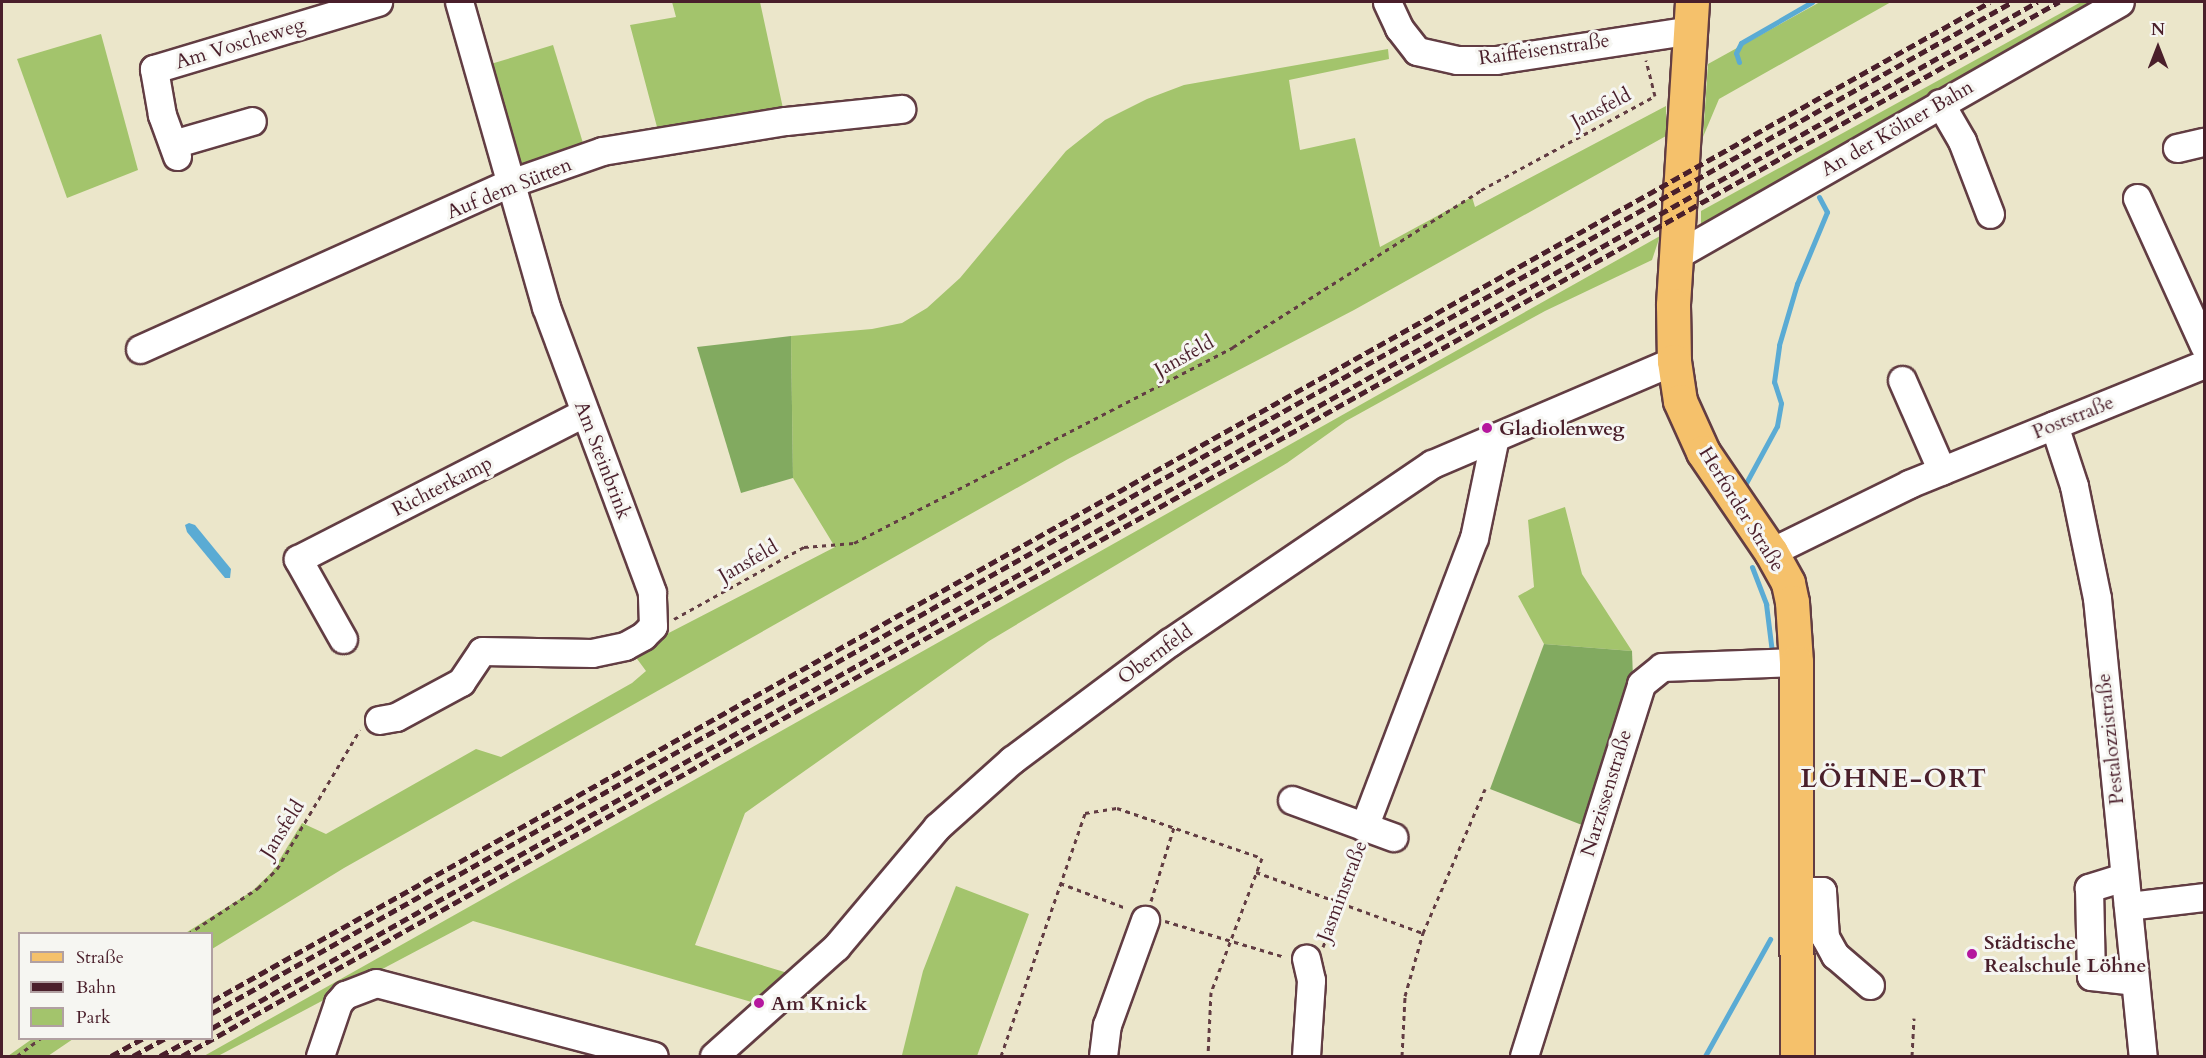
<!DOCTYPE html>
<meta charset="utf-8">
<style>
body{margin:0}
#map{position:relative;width:2206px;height:1058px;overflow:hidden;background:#ebe6ca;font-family:Cardo,serif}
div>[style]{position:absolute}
.green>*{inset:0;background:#a3c46c;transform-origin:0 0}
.forest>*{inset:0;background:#82aa60}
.water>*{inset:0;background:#5aabd4}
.stream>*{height:5px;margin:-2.5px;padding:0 2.5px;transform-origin:2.5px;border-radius:2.5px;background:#5aabd4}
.path>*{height:3px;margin-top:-1.5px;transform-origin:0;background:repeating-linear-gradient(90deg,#623d43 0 4.5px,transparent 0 9px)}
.roads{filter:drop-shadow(2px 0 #623d43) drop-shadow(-2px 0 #623d43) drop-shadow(0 2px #623d43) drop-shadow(0 -2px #623d43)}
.minor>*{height:27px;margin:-13.5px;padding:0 13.5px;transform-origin:13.5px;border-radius:13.5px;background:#fff}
.major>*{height:33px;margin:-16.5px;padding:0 16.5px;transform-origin:16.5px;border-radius:16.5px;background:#f5c16b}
.rail>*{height:4.5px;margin-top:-2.25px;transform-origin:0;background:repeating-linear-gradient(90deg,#4a1f2b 0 9px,transparent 0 13.5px)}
.dots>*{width:16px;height:16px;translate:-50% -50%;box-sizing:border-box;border:3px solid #f6f6f2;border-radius:50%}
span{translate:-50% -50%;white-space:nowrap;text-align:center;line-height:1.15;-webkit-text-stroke:6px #f6f6f2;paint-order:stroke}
.street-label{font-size:20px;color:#4a1f2b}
.poi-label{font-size:20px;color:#4a1f2b;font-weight:700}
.left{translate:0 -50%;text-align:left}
.district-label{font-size:26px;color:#4a1f2b;font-weight:700;letter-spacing:1.5px}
.frame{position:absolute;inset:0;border:3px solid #4a1f2b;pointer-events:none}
.legend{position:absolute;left:18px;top:932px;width:195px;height:108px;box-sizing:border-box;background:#f6f6f2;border:2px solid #b1a0a2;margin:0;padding:8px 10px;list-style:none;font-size:18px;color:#4a1f2b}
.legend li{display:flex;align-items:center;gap:12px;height:30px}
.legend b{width:30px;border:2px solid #b1a0a2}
.north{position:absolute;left:2128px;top:18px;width:60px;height:60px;-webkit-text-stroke:4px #f6f6f2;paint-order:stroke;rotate:0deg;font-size:16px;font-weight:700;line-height:24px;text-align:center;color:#4a1f2b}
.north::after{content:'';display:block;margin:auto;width:21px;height:27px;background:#4a1f2b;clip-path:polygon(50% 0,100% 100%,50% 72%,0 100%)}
</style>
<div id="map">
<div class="green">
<div style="clip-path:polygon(672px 2px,760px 2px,784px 113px,657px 127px,630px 25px,676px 17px)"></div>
<div style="clip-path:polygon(1820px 2px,1891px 2px,1719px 99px,1703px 137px,1708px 64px)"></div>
<div style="clip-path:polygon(2081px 2px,2109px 2px,1701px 231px,1701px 211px)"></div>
<div style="clip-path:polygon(101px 34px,138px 170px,67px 198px,17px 59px)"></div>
<div style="left:553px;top:45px;width:107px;height:73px;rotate:73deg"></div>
<div style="clip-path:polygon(1388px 49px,1389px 59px,1289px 80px,1300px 150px,1355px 138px,1380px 247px,1472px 197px,1475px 207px,1666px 106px,1666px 136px,1354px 310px,1068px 459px,344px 868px,212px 949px,212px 934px,184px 934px,251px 892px,272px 872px,302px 823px,326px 834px,476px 749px,501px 757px,632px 683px,646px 671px,632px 652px,835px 547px,793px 478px,791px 336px,872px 329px,902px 323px,927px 308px,960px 278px,1066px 151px,1105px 120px,1147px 99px,1184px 85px)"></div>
<div style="clip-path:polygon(1660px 236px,1652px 260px,1545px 311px,1346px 421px,1287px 463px,989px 641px,745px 813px,695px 945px,791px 974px,755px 1003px,473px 921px,218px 1056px,204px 1056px)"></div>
<div style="clip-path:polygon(1565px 507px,1582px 574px,1632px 651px,1544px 644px,1518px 596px,1534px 587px,1528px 520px)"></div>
<div style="clip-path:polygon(956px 886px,1029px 914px,977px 1056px,891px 1056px,902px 1055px,923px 971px)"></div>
<div style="clip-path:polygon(32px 1039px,32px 1038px,73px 1039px,48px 1056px,8px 1056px)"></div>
</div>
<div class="forest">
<div style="clip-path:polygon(791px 336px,793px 478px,741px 493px,697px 347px)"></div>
<div style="clip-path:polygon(1544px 644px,1632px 651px,1633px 678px,1587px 827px,1490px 789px)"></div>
</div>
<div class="water">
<div style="clip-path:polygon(189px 523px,195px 525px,231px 569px,230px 578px,225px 578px,187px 532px,185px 525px)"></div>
</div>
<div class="stream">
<div style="left:1739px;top:62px;width:9px;rotate:-108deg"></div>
<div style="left:1736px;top:53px;width:11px;rotate:-63deg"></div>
<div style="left:1741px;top:43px;width:82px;rotate:-30deg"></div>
<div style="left:1746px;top:483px;width:65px;rotate:-61.5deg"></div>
<div style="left:1777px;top:426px;width:23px;rotate:-80deg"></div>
<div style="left:1781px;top:403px;width:22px;rotate:-108deg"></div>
<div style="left:1774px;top:382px;width:37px;rotate:-82deg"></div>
<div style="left:1779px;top:345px;width:64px;rotate:-73.6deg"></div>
<div style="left:1797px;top:284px;width:78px;rotate:-67.4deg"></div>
<div style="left:1827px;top:212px;width:17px;rotate:-118deg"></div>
<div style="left:1752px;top:567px;width:40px;rotate:69deg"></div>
<div style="left:1766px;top:604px;width:48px;rotate:82.9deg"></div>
<div style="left:1705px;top:1056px;width:134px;rotate:-60.9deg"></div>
</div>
<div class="path">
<div style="left:674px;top:619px;width:149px;rotate:-29deg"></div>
<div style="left:804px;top:547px;width:50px;rotate:-4.6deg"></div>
<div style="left:854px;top:543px;width:427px;rotate:-27.3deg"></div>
<div style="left:1233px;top:347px;width:294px;rotate:-32.3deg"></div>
<div style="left:1481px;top:190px;width:198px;rotate:-28.4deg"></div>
<div style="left:1655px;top:96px;width:37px;rotate:-104deg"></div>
<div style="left:1256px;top:872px;width:178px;rotate:20.1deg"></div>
<div style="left:1060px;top:883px;width:71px;rotate:20.7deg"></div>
<div style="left:1151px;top:901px;width:77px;rotate:-72.7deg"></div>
<div style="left:1165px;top:921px;width:125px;rotate:16.7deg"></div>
<div style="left:188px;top:934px;width:84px;rotate:-33.3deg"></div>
<div style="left:258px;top:888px;width:27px;rotate:-45deg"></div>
<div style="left:277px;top:869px;width:162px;rotate:-59.2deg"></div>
<div style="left:1323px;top:947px;width:104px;rotate:-69.8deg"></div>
<div style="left:17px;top:1056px;width:30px;rotate:-37deg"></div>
<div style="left:1001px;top:1056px;width:257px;rotate:-70.9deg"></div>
<div style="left:1085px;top:813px;width:32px;rotate:-9deg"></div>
<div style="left:1117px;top:808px;width:153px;rotate:19deg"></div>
<div style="left:1262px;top:858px;width:143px;rotate:110.8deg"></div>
<div style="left:1211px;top:992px;width:64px;rotate:92.7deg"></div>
<div style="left:1402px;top:1056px;width:60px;rotate:-87.1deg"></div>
<div style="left:1405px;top:996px;width:66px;rotate:-74.1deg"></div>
<div style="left:1423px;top:933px;width:157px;rotate:-66.7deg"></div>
<div style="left:1912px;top:1056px;width:38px;rotate:-87deg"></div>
</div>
<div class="roads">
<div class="minor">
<div style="left:1387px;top:2px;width:29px;rotate:65deg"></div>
<div style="left:1399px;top:28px;width:29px;rotate:52deg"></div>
<div style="left:1417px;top:51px;width:41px;rotate:12.7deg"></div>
<div style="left:1457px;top:60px;width:39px"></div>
<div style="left:1496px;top:60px;width:199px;rotate:-8.7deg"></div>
<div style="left:1940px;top:103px;width:44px;rotate:59.9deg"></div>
<div style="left:1962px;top:141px;width:78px;rotate:69deg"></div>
<div style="left:173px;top:144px;width:82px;rotate:-16.2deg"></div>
<div style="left:2177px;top:148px;width:28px;rotate:-13deg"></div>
<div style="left:177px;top:156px;width:44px;rotate:-110.1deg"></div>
<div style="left:162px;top:115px;width:47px;rotate:-99.9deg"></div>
<div style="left:154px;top:69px;width:234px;rotate:-16.7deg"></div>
<div style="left:2137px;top:198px;width:162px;rotate:65.6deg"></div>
<div style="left:1675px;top:256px;width:512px;rotate:-29.72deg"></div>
<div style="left:140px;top:349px;width:403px;rotate:-24.2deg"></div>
<div style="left:508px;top:184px;width:100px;rotate:-19.3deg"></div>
<div style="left:602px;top:151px;width:186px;rotate:-9.3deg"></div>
<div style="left:786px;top:121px;width:116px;rotate:-6deg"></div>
<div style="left:1902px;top:380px;width:99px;rotate:66.3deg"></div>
<div style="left:2054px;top:425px;width:64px;rotate:71.8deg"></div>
<div style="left:2074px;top:486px;width:114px;rotate:78.4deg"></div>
<div style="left:2097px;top:598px;width:460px;rotate:84.3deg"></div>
<div style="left:1771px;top:552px;width:154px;rotate:-26.2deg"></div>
<div style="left:1909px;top:484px;width:318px;rotate:-22.1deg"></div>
<div style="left:343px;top:639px;width:92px;rotate:-119.4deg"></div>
<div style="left:298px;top:559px;width:322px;rotate:-27.1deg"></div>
<div style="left:379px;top:720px;width:17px;rotate:-10deg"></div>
<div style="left:396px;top:717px;width:74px;rotate:-28.3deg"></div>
<div style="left:461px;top:682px;width:37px;rotate:-56deg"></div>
<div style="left:482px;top:651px;width:110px;rotate:1deg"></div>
<div style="left:592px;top:653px;width:34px;rotate:-12deg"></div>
<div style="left:625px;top:646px;width:21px;rotate:-29deg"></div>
<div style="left:643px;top:636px;width:14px;rotate:-45deg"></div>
<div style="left:653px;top:626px;width:34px;rotate:-92deg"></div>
<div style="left:652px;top:592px;width:304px;rotate:-110.4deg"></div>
<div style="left:546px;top:307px;width:317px;rotate:-105.9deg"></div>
<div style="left:1292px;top:800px;width:108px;rotate:20.1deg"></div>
<div style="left:1364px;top:827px;width:309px;rotate:-69.2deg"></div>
<div style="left:1474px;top:538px;width:103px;rotate:-78.3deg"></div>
<div style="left:2124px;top:877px;width:37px;rotate:163deg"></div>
<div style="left:2089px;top:888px;width:88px;rotate:88.7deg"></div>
<div style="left:2091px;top:976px;width:43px;rotate:6.6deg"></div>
<div style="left:1795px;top:891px;width:27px"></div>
<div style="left:1822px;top:891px;width:46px;rotate:86.3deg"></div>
<div style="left:1825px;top:937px;width:21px;rotate:61deg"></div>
<div style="left:1835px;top:955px;width:46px;rotate:40.6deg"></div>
<div style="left:2128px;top:906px;width:77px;rotate:-6.8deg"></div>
<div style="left:320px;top:1056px;width:56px;rotate:-71.2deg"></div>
<div style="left:338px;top:1003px;width:11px;rotate:-49deg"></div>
<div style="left:345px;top:995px;width:33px;rotate:-21deg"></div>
<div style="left:376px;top:983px;width:287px;rotate:14.7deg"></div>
<div style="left:714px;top:1056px;width:164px;rotate:-41.8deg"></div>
<div style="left:836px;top:947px;width:157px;rotate:-49.9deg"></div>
<div style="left:937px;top:827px;width:101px;rotate:-41.8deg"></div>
<div style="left:1012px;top:760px;width:197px;rotate:-36.8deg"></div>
<div style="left:1170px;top:642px;width:317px;rotate:-34.2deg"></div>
<div style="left:1432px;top:464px;width:263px;rotate:-23.1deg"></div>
<div style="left:1103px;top:1056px;width:31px;rotate:-83deg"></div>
<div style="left:1107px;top:1025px;width:112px;rotate:-70.1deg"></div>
<div style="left:1306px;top:1056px;width:76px;rotate:-86.2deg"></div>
<div style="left:1311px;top:980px;width:22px;rotate:-103deg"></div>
<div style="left:1524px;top:1056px;width:390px;rotate:-72.5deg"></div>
<div style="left:1641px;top:684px;width:27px;rotate:-39deg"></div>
<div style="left:1662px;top:667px;width:134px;rotate:-2.1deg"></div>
</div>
<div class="major">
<div style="left:1692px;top:2px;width:304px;rotate:93.6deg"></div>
<div style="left:1673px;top:305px;width:56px;rotate:89deg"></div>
<div style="left:1674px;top:361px;width:40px;rotate:81.5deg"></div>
<div style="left:1680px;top:401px;width:56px;rotate:65.7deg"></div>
<div style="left:1703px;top:452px;width:121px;rotate:55.8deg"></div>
<div style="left:1771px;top:552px;width:35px;rotate:61deg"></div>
<div style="left:1788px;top:583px;width:19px;rotate:78deg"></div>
<div style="left:1792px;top:602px;width:60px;rotate:86.2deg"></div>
<div style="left:1796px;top:662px;width:394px;rotate:89.9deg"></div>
</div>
</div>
<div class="rail">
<div style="left:212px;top:1001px;width:2039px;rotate:-29.33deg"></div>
<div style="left:212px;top:1013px;width:2064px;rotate:-29.32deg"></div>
<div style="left:212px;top:1028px;width:2094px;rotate:-29.34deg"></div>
<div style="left:111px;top:1056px;width:37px;rotate:-29deg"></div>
<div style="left:133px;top:1056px;width:37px;rotate:-29deg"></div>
<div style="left:160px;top:1056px;width:37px;rotate:-29deg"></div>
<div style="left:182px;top:1056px;width:2153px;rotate:-29.32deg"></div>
</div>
<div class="dots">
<div style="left:1487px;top:428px;background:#b5179e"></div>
<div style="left:1972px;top:954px;background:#b5179e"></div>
<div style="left:759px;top:1003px;background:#b5179e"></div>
</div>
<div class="street-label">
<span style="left:240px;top:43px;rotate:-17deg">Am Voscheweg</span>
<span style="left:1544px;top:49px;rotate:-8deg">Raiffeisenstraße</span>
<span style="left:1601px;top:108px;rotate:-28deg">Jansfeld</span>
<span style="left:1897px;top:128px;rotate:-30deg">An der Kölner Bahn</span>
<span style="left:509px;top:188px;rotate:-22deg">Auf dem Sütten</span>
<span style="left:1184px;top:356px;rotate:-29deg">Jansfeld</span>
<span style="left:2073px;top:417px;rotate:-22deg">Poststraße</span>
<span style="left:603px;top:460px;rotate:69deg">Am Steinbrink</span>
<span style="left:442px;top:486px;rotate:-27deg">Richterkamp</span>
<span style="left:1742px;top:509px;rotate:58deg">Herforder Straße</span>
<span style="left:748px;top:561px;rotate:-30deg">Jansfeld</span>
<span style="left:1155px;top:654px;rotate:-36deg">Obernfeld</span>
<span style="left:2110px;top:739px;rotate:-96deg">Pestalozzistraße</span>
<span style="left:1606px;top:793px;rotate:-73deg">Narzissenstraße</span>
<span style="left:282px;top:829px;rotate:-58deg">Jansfeld</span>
<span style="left:1342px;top:891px;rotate:-69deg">Jasminstraße</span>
</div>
<div class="poi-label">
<span class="left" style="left:1499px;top:428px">Gladiolenweg</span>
<span class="left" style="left:1984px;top:954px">Städtische<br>Realschule Löhne</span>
<span class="left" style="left:771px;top:1003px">Am Knick</span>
</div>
<div class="district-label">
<span style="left:1894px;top:779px">LÖHNE-ORT</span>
</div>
<div class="frame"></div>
<ul class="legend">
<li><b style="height:8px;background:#f5c16b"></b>Straße</li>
<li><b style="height:8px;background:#4a1f2b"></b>Bahn</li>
<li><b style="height:16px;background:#a3c46c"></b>Park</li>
</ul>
<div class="north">N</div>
</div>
